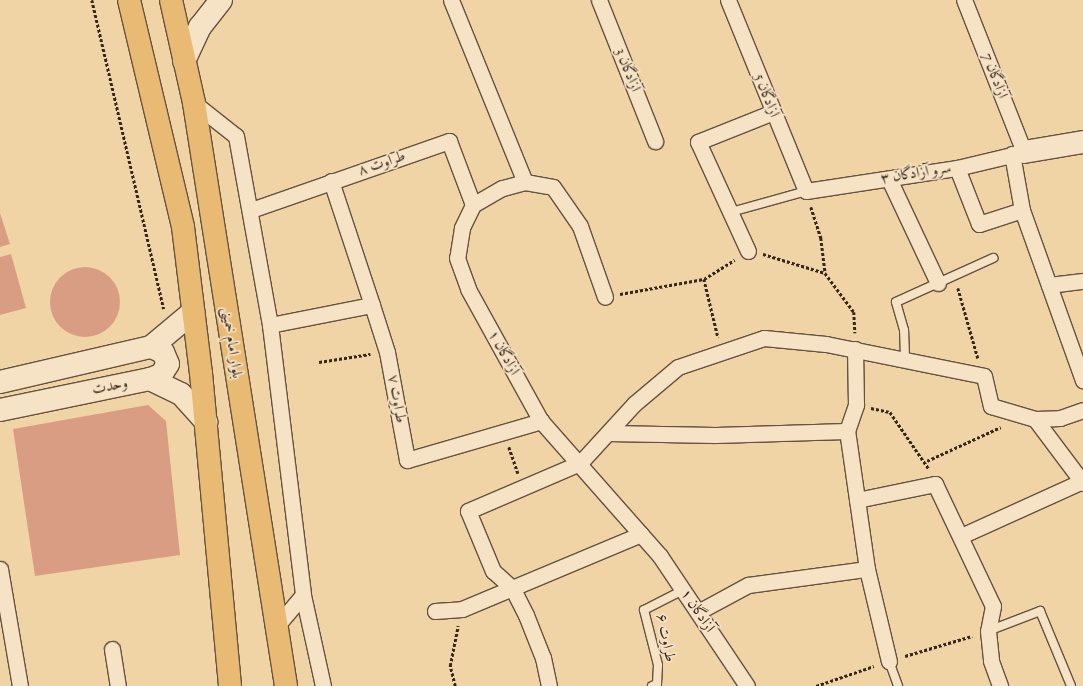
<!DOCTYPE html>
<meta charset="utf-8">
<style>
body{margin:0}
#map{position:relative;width:1083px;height:686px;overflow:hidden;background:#f1d4a6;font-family:"Sorts Mill Goudy",Amiri,serif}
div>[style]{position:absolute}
.building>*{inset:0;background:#d99d83}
.round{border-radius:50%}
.path>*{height:2.5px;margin-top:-1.25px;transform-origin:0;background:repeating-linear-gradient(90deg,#36271d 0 3px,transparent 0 5px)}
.roads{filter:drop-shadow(1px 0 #65523f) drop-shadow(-1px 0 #65523f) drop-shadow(0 1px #65523f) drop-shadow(0 -1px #65523f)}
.lane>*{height:8px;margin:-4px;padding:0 4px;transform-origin:4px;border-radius:4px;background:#f6e3c5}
.street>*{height:15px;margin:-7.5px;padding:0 7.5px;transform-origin:7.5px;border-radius:7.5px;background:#f6e3c5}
.secondary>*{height:22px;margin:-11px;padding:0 11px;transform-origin:11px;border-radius:11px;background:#f6e3c5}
.primary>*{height:22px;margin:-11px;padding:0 11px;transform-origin:11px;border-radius:11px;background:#e8ba73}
span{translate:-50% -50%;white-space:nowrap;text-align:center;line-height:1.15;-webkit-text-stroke:3.5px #f6e3c5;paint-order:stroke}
.street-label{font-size:15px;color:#36271d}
</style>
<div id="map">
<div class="building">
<div style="clip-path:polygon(0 213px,10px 244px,0 247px)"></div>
<div style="clip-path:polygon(11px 254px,26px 308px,0 315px,0 257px)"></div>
<div class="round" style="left:50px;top:267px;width:70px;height:70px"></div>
<div style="clip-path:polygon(148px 405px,166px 421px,180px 555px,35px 576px,13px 429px)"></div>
</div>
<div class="path">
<div style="left:92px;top:0;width:317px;rotate:76.9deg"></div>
<div style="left:811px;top:207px;width:33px;rotate:72deg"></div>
<div style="left:821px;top:238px;width:35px;rotate:83deg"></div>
<div style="left:825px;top:273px;width:49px;rotate:53.4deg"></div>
<div style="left:854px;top:312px;width:21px;rotate:87deg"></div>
<div style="left:763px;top:254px;width:65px;rotate:17deg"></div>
<div style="left:704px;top:279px;width:60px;rotate:76.4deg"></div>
<div style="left:958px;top:288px;width:73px;rotate:74.1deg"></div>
<div style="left:620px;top:294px;width:85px;rotate:-10.1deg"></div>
<div style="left:704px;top:279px;width:36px;rotate:-32deg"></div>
<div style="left:319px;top:362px;width:52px;rotate:-8.9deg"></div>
<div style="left:871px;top:408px;width:19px;rotate:12deg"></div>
<div style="left:890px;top:412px;width:69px;rotate:55.6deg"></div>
<div style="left:509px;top:447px;width:28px;rotate:71deg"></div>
<div style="left:927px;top:461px;width:81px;rotate:-24.7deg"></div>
<div style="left:905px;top:656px;width:70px;rotate:-16.6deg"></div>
<div style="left:455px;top:686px;width:21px;rotate:-104deg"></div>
<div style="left:450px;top:666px;width:41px;rotate:-78.7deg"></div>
<div style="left:816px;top:686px;width:61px;rotate:-19deg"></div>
</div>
<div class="roads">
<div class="lane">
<div style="left:731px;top:212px;width:78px;rotate:-15.6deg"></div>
<div style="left:905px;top:357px;width:27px;rotate:-92deg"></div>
<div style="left:904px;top:330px;width:29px;rotate:-106deg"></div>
<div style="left:896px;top:302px;width:107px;rotate:-24.4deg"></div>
<div style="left:988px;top:631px;width:56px;rotate:-21deg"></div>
<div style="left:1040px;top:611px;width:81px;rotate:67.5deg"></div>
<div style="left:889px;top:661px;width:27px;rotate:70deg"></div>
<div style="left:652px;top:686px;width:5px;rotate:-22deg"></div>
<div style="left:657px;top:684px;width:19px;rotate:-87deg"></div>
<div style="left:658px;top:665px;width:57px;rotate:-104.3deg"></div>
<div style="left:644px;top:610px;width:44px;rotate:-27.1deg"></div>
</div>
<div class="street">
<div style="left:451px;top:0;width:196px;rotate:67.9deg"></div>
<div style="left:525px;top:182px;width:24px;rotate:165deg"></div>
<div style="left:502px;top:188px;width:34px;rotate:150deg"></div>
<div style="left:473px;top:205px;width:25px;rotate:116deg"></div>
<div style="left:462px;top:228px;width:30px;rotate:99deg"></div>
<div style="left:457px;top:258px;width:33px;rotate:70deg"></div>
<div style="left:468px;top:289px;width:151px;rotate:61.1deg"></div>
<div style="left:541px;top:421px;width:180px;rotate:48.6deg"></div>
<div style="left:660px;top:556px;width:156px;rotate:56.2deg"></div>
<div style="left:599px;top:0;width:152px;rotate:68.3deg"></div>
<div style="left:728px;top:0;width:206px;rotate:67.8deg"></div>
<div style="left:806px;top:191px;width:153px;rotate:-8.7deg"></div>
<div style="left:957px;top:168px;width:69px;rotate:-13.4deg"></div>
<div style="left:1024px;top:152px;width:163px;rotate:-111.5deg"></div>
<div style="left:194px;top:103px;width:53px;rotate:38.2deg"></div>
<div style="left:236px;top:136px;width:192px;rotate:79.8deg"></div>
<div style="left:270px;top:325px;width:272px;rotate:83deg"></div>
<div style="left:303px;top:595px;width:93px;rotate:77.6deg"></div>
<div style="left:1012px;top:154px;width:57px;rotate:79.9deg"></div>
<div style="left:1022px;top:210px;width:181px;rotate:70.3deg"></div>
<div style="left:957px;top:168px;width:60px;rotate:68.6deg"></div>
<div style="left:979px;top:224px;width:45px;rotate:-18deg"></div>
<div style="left:889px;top:179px;width:115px;rotate:64.8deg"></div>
<div style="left:331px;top:181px;width:131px;rotate:71.7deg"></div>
<div style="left:525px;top:182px;width:28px;rotate:10deg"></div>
<div style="left:553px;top:187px;width:47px;rotate:55.3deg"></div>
<div style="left:580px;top:226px;width:75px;rotate:70.6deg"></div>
<div style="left:251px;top:210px;width:210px;rotate:-19.2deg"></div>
<div style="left:449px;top:141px;width:68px;rotate:69.4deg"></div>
<div style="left:748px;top:251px;width:120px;rotate:-114.6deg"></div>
<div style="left:698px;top:142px;width:81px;rotate:-21.8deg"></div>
<div style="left:1049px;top:285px;width:34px;rotate:-7deg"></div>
<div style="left:270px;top:325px;width:104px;rotate:-11.1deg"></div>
<div style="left:372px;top:305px;width:49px;rotate:72.3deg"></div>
<div style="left:387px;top:352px;width:110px;rotate:79.5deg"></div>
<div style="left:407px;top:460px;width:140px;rotate:-16.2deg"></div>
<div style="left:1035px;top:419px;width:80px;rotate:53.1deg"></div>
<div style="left:608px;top:433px;width:107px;rotate:1.1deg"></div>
<div style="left:715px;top:435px;width:132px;rotate:-1.7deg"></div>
<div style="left:857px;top:500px;width:80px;rotate:-11.6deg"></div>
<div style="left:935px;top:484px;width:135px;rotate:64.6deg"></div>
<div style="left:993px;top:606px;width:25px;rotate:101deg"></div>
<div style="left:988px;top:631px;width:30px;rotate:84deg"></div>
<div style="left:991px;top:661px;width:27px;rotate:70deg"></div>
<div style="left:961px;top:536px;width:133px;rotate:-24.4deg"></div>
<div style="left:0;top:569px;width:119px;rotate:80.3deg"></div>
<div style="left:867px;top:569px;width:95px;rotate:76.6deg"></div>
<div style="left:435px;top:611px;width:27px;rotate:-4deg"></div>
<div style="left:462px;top:609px;width:194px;rotate:-22.7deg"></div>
<div style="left:698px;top:612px;width:57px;rotate:-28.4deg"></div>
<div style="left:748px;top:585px;width:120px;rotate:-7.7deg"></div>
<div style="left:867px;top:569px;width:139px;rotate:-98.2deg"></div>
<div style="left:847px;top:431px;width:28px;rotate:-71deg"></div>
<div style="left:856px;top:405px;width:56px;rotate:-91deg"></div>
<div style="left:275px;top:628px;width:43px;rotate:-49.7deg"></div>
<div style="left:112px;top:649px;width:37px;rotate:81deg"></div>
<div style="left:549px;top:686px;width:29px;rotate:-102deg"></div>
<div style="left:543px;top:658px;width:46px;rotate:-111.6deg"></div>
<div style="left:526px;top:615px;width:30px;rotate:-117deg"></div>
<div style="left:512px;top:588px;width:25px;rotate:-138deg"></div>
<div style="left:493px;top:571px;width:65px;rotate:-112.6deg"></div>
<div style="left:468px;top:511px;width:122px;rotate:-23.2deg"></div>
<div style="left:580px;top:463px;width:80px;rotate:-47.5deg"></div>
<div style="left:634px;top:404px;width:57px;rotate:-40.1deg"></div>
<div style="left:678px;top:367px;width:91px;rotate:-18.6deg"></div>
<div style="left:764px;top:338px;width:62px;rotate:5.5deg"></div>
<div style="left:826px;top:344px;width:161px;rotate:11.4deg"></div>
<div style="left:984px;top:376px;width:31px;rotate:77deg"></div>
<div style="left:991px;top:406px;width:46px;rotate:16.5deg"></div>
<div style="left:1035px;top:419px;width:25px;rotate:-2deg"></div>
<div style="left:1060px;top:418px;width:24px;rotate:-19deg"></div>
</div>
<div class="secondary">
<div style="left:184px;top:61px;width:38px;rotate:-65deg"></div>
<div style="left:200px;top:27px;width:34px;rotate:-52deg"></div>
<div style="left:1024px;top:152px;width:60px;rotate:-9.6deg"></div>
<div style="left:150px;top:379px;width:12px;rotate:-20deg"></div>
<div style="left:161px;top:375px;width:13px;rotate:-58deg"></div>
<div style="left:168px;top:364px;width:13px;rotate:-113deg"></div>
<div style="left:163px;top:352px;width:13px;rotate:-157deg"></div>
<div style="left:0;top:382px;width:155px;rotate:-13.1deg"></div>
<div style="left:151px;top:347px;width:55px;rotate:-39.8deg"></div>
<div style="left:0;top:410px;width:153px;rotate:-11.7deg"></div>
<div style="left:150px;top:379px;width:34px;rotate:26deg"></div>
<div style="left:181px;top:394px;width:38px;rotate:48deg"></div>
</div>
<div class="primary">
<div style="left:129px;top:0;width:233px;rotate:76.6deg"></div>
<div style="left:183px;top:227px;width:147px;rotate:83deg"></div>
<div style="left:201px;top:373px;width:314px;rotate:84.7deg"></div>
<div style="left:171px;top:0;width:106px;rotate:77.4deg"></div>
<div style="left:194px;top:103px;width:590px;rotate:81.03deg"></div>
</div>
</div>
<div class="street-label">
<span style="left:627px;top:70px;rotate:68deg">آزادگان 3</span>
<span style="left:994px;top:76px;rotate:69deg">آزادگان 7</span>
<span style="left:766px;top:96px;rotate:68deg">آزادگان 5</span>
<span style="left:382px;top:164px;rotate:-19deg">طراوت ۸</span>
<span style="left:916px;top:174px;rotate:-9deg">سرو آزادگان ۳</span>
<span style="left:231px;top:343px;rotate:81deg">بلوار امام خمینی</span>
<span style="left:503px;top:353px;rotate:61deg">آزادگان ۱</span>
<span style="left:110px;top:387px;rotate:-12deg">وحدت</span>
<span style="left:396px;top:399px;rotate:80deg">طراوت ۷</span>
<span style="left:697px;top:611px;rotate:56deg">آزادگان ۱</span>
<span style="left:665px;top:638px;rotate:79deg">طراوت ۶</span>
</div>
</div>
